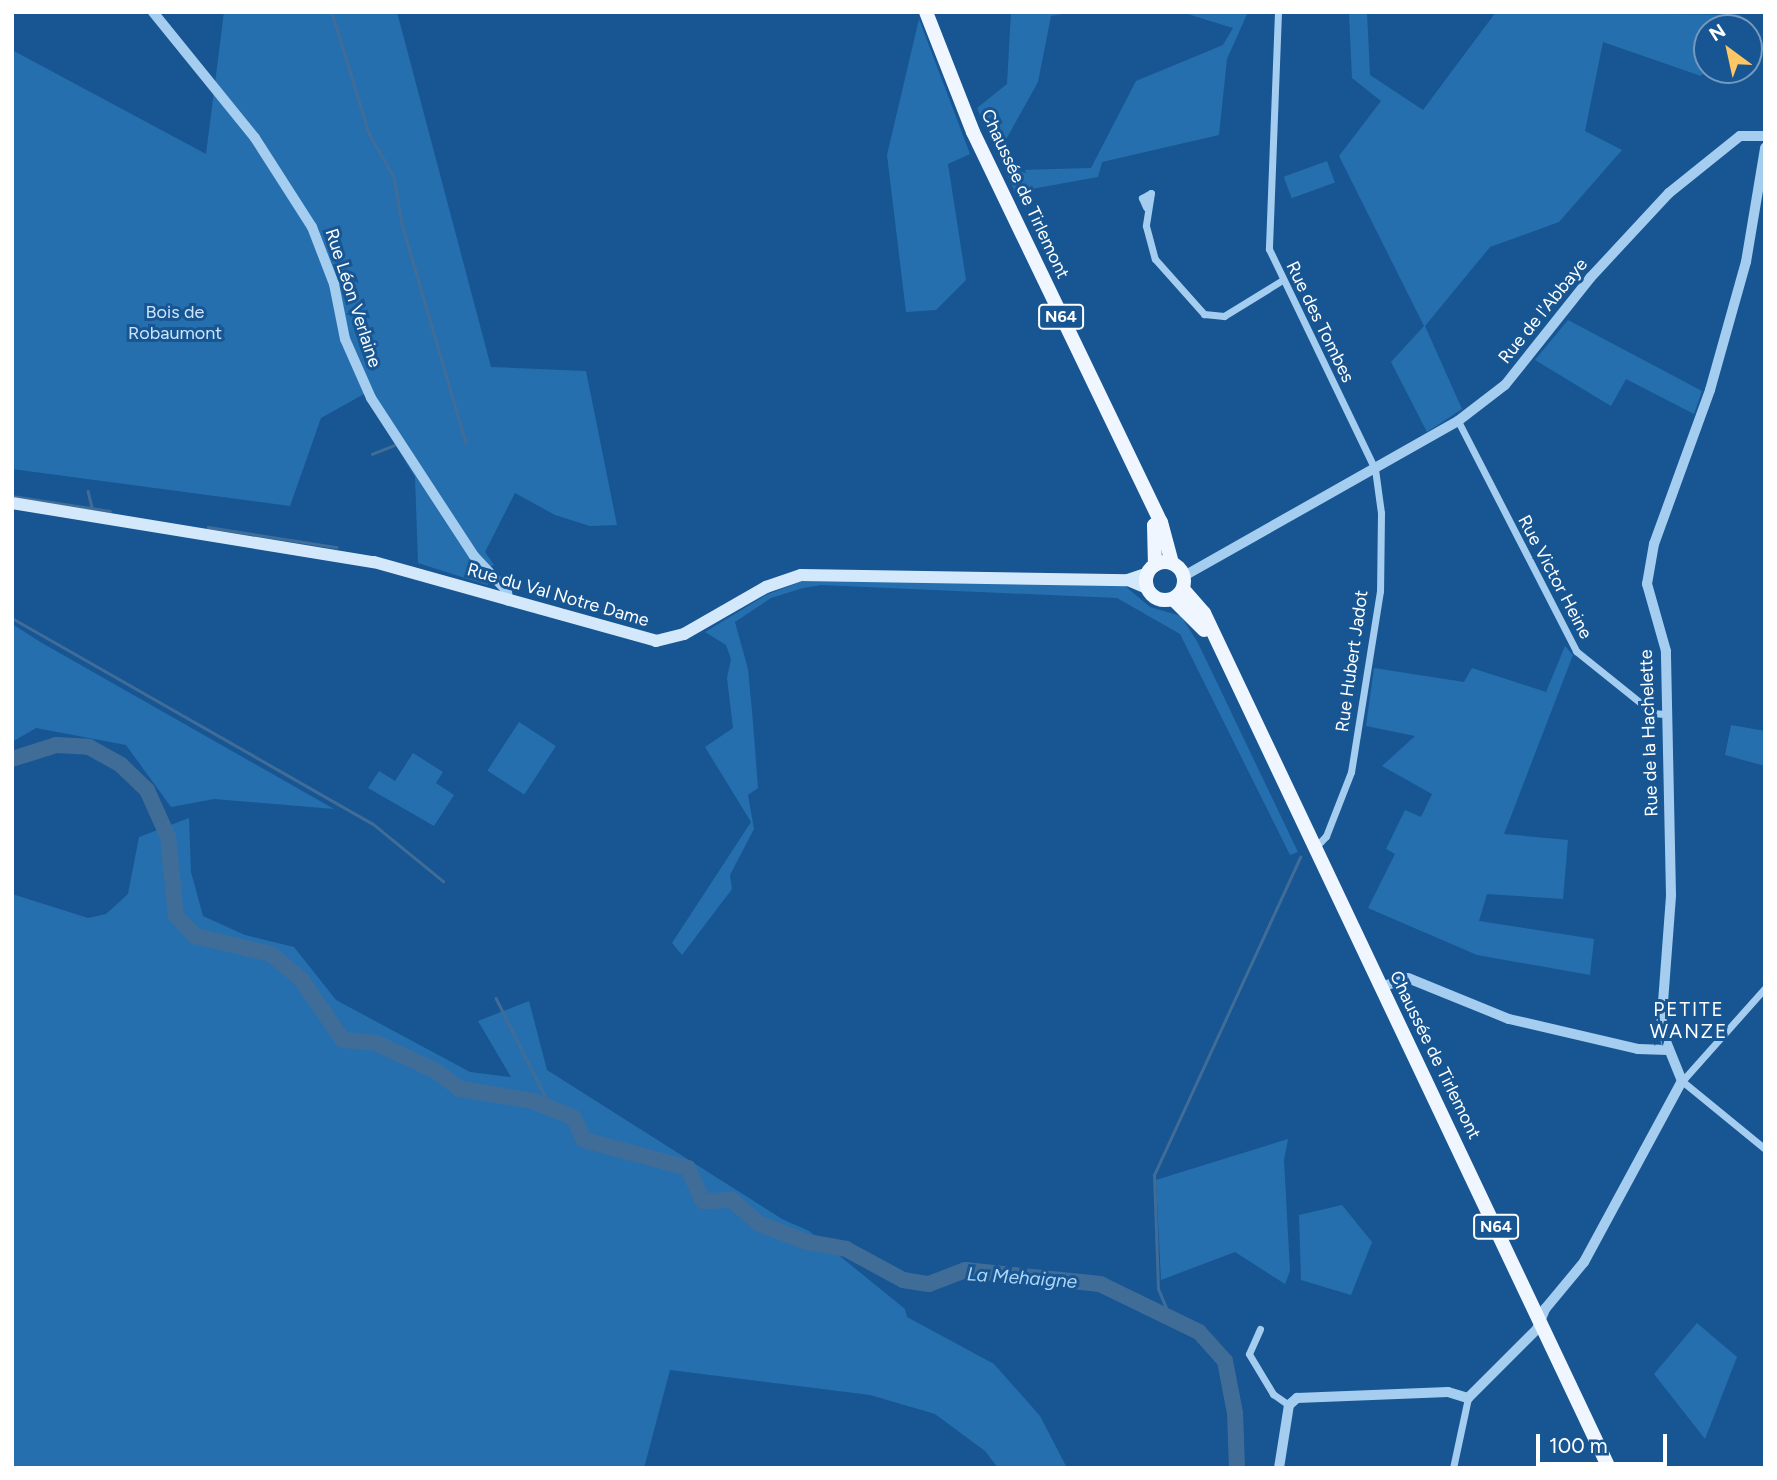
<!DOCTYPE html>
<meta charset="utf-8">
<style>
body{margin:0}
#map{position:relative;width:1777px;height:1480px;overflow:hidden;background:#175692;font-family:Figtree,sans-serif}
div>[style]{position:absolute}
.green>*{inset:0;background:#266faf;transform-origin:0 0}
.stream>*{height:2.5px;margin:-1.25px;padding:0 1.25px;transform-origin:1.25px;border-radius:1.25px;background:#406d98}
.river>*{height:16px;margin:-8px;padding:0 8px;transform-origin:8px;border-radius:8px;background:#406d98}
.minor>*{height:7px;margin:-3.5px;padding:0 3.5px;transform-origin:3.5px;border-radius:3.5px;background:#a5cdf0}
.tertiary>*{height:10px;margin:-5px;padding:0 5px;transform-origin:5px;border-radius:5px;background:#a5cdf0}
.secondary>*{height:12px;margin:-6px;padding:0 6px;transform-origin:6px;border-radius:6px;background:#d3e8fb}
.primary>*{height:14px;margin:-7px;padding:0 7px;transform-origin:7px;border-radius:7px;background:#eff6ff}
.primary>.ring{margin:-7px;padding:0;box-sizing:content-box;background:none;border:14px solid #eff6ff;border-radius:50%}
span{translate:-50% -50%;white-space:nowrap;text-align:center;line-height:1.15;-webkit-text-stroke:6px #175692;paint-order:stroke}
.shield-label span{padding:2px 5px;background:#175692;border:2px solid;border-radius:5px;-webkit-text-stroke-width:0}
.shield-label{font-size:16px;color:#fff;font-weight:700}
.street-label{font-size:18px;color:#fff}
.park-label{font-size:18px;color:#cce5fb}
.neighbourhood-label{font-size:19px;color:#fff;letter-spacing:2px}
.water-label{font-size:19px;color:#b1d7f7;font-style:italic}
.frame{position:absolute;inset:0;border:14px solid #fff;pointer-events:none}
.north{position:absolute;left:1693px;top:14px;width:70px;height:70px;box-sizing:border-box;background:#175692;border:2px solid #749abe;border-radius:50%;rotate:327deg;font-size:19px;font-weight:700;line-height:28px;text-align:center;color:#fff}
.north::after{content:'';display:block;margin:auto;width:24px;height:32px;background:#ffc665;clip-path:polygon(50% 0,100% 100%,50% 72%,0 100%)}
.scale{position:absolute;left:1536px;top:1434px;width:131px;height:32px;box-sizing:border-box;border:4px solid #fff;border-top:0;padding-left:9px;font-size:21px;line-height:24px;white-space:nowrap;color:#fff;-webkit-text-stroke:5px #175692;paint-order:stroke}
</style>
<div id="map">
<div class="green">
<div style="clip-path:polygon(224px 12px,397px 12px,491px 367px,586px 371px,617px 525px,590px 526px,555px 515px,515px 493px,485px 552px,494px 565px,481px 570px,490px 582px,487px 585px,418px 563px,415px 477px,364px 394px,321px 418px,290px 506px,12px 469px,12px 50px,206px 154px)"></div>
<div style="clip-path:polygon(1011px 12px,1074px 12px,1051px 16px,1038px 82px,1004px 143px,1019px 170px,1091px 168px,1136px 81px,1223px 45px,1233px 28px,1181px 12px,1248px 12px,1227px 59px,1219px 135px,1102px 162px,1098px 177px,1015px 192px,977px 108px,1007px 84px)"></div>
<div style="clip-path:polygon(1349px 12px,1367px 12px,1370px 75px,1423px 110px,1496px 12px,1741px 15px,1732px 28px,1707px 28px,1707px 67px,1701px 76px,1603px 42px,1585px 131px,1622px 150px,1559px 222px,1490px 247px,1425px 326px,1462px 409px,1427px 432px,1391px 362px,1424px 326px,1339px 156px,1381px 101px,1352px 78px)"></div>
<div style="clip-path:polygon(919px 19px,970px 154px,948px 164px,966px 280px,936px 310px,906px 312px,887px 155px)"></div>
<div style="left:1327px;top:161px;width:23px;height:46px;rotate:70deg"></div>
<div style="clip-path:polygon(1568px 320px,1702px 391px,1694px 414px,1626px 379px,1611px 406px,1535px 360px)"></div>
<div style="clip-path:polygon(811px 578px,1125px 586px,1150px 607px,1181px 616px,1198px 643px,1298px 852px,1290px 855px,1180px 634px,1117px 598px,821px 585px,803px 588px,771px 598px,735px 622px,748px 669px,753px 722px,758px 788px,748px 795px,754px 829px,730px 875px,732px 889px,682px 955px,672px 943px,751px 822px,705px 747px,733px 728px,727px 678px,731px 659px,726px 645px,705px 632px,766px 595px)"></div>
<div style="clip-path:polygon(12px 624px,42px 643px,334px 809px,214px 799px,171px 807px,126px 745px,36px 728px,12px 742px)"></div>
<div style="clip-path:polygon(1565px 646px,1573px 655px,1504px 834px,1568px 840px,1563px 899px,1487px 894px,1479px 921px,1594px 939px,1590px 975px,1477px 955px,1368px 908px,1395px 854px,1386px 849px,1405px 810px,1421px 817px,1432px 794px,1382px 766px,1415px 736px,1366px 726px,1374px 668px,1464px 682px,1472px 668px,1546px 692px)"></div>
<div style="left:519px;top:722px;width:44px;height:58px;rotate:33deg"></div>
<div style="clip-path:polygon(1731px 725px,1765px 731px,1765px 766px,1725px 755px)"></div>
<div style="clip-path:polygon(413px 753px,443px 772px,436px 783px,454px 795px,434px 826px,368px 788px,379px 771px,395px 781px)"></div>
<div style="clip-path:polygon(189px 818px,191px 872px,203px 916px,245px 935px,294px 947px,336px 1000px,470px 1072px,511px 1077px,478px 1021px,529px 1001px,547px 1070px,782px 1219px,809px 1231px,905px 1309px,907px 1317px,994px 1364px,1040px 1416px,1067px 1468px,998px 1468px,985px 1451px,935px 1414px,870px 1395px,670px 1370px,644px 1468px,12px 1468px,12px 894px,88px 918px,106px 914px,128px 894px,139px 837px)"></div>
<div style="clip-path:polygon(1288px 1139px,1284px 1160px,1290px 1271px,1285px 1284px,1235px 1252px,1161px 1280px,1156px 1180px)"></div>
<div style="clip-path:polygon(1342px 1205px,1372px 1242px,1351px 1295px,1301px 1280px,1299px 1215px)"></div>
<div style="clip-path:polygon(1697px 1323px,1737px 1357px,1705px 1439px,1654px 1374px)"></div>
</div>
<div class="stream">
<div style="left:332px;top:12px;width:127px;rotate:73deg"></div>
<div style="left:369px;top:133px;width:51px;rotate:60.4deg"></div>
<div style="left:394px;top:177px;width:48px;rotate:80.3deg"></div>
<div style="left:402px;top:224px;width:228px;rotate:73.7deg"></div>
<div style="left:372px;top:454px;width:24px;rotate:-22deg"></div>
<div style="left:88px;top:491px;width:16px;rotate:76deg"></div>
<div style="left:12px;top:496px;width:99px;rotate:8.7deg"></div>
<div style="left:208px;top:527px;width:130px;rotate:8.9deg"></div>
<div style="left:12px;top:618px;width:414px;rotate:29.7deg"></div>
<div style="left:372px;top:823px;width:92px;rotate:39.2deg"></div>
<div style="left:496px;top:998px;width:123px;rotate:63.4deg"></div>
<div style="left:1169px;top:1315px;width:28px;rotate:-113deg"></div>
<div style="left:1158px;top:1289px;width:114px;rotate:-92deg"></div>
<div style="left:1154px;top:1175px;width:350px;rotate:-65.3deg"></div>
</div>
<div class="river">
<div style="left:12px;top:759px;width:46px;rotate:-17.7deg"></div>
<div style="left:56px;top:745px;width:33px;rotate:3deg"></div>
<div style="left:89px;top:747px;width:37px;rotate:29deg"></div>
<div style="left:121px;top:765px;width:36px;rotate:44deg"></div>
<div style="left:147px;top:790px;width:51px;rotate:65.9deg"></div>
<div style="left:168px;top:837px;width:79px;rotate:84.2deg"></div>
<div style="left:176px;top:916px;width:28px;rotate:46deg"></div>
<div style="left:195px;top:936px;width:78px;rotate:13.3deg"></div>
<div style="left:271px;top:954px;width:39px;rotate:40deg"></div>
<div style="left:301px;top:979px;width:74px;rotate:55.5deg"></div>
<div style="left:343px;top:1040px;width:33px;rotate:5deg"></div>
<div style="left:376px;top:1043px;width:66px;rotate:25deg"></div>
<div style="left:436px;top:1071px;width:30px;rotate:37deg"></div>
<div style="left:460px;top:1089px;width:74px;rotate:9.3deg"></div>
<div style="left:533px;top:1101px;width:44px;rotate:22.5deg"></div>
<div style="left:574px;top:1118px;width:24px;rotate:66deg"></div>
<div style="left:584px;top:1140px;width:108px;rotate:15.1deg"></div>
<div style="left:688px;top:1168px;width:36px;rotate:66deg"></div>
<div style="left:703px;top:1201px;width:29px;rotate:-2deg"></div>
<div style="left:732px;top:1200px;width:37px;rotate:41deg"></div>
<div style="left:760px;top:1224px;width:50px;rotate:21deg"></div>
<div style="left:807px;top:1242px;width:40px;rotate:10deg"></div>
<div style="left:846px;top:1249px;width:65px;rotate:28.5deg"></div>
<div style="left:903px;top:1280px;width:26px;rotate:9deg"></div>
<div style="left:929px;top:1284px;width:39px;rotate:-21deg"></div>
<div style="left:965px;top:1270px;width:136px;rotate:5.9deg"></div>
<div style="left:1100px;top:1284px;width:110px;rotate:25.9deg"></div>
<div style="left:1199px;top:1332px;width:39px;rotate:48deg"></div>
<div style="left:1225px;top:1361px;width:53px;rotate:79.1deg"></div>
<div style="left:1235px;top:1413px;width:55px;rotate:87.9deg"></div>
</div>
<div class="minor">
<div style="left:1278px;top:12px;width:237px;rotate:92.2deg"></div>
<div style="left:1269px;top:249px;width:244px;rotate:64.3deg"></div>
<div style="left:1375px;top:469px;width:44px;rotate:82.2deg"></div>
<div style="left:1381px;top:513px;width:78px;rotate:90.7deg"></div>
<div style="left:1380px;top:591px;width:183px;rotate:99.1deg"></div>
<div style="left:1351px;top:772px;width:69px;rotate:111.3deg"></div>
<div style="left:1326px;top:836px;width:16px;rotate:133deg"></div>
<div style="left:1146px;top:207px;width:10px;rotate:-114deg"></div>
<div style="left:1142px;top:198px;width:10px;rotate:-29deg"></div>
<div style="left:1151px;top:193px;width:33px;rotate:99deg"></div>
<div style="left:1146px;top:226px;width:34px;rotate:75deg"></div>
<div style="left:1155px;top:259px;width:74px;rotate:48.3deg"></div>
<div style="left:1204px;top:314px;width:20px;rotate:6deg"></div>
<div style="left:1224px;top:316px;width:67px;rotate:-31.6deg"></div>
<div style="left:1458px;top:421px;width:259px;rotate:62.8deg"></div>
<div style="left:1576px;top:651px;width:99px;rotate:38.8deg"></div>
<div style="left:1653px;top:713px;width:11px;rotate:5deg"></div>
<div style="left:1765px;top:988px;width:125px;rotate:131.7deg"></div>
<div style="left:1682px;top:1081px;width:107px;rotate:39.3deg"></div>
<div style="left:1260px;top:1329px;width:27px;rotate:114deg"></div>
<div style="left:1249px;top:1354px;width:47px;rotate:59deg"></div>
<div style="left:1273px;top:1394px;width:19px;rotate:35deg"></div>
<div style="left:1453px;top:1468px;width:72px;rotate:-77.9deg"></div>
</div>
<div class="tertiary">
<div style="left:153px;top:12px;width:162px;rotate:51deg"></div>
<div style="left:255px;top:138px;width:106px;rotate:57.4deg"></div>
<div style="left:312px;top:227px;width:61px;rotate:68.9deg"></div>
<div style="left:334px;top:284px;width:56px;rotate:78.7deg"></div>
<div style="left:345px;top:339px;width:64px;rotate:66.2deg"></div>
<div style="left:371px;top:398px;width:189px;rotate:56.9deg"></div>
<div style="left:474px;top:556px;width:48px;rotate:46.7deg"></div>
<div style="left:507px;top:591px;width:10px;rotate:84deg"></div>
<div style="left:1184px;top:576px;width:315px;rotate:-29.5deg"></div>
<div style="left:1458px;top:421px;width:59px;rotate:-37.5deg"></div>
<div style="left:1505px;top:385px;width:137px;rotate:-51.5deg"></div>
<div style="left:1590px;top:278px;width:116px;rotate:-47.1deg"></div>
<div style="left:1669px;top:193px;width:91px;rotate:-38.8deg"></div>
<div style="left:1740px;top:136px;width:25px"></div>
<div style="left:1381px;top:987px;width:28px;rotate:-18deg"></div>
<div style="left:1408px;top:978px;width:109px;rotate:22.1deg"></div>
<div style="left:1509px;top:1019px;width:132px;rotate:13.1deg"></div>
<div style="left:1638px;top:1049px;width:30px;rotate:2deg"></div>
<div style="left:1279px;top:1468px;width:64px;rotate:-81deg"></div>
<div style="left:1289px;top:1405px;width:11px;rotate:-41deg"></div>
<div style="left:1297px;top:1398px;width:151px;rotate:-2.3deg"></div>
<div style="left:1448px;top:1392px;width:21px;rotate:17deg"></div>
<div style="left:1468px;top:1398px;width:98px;rotate:-45deg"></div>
<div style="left:1537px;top:1329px;width:22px;rotate:-68deg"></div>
<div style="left:1545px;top:1309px;width:61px;rotate:-50.3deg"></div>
<div style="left:1584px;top:1262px;width:206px;rotate:-61.6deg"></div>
<div style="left:1682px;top:1081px;width:56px;rotate:-112deg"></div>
<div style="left:1661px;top:1029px;width:134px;rotate:-85.7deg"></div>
<div style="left:1671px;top:895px;width:244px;rotate:-91.2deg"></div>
<div style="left:1666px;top:651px;width:70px;rotate:-105.8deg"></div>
<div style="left:1647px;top:584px;width:41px;rotate:-80.1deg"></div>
<div style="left:1654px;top:544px;width:164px;rotate:-70deg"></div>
<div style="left:1710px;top:390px;width:133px;rotate:-74.3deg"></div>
<div style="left:1746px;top:262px;width:116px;rotate:-80.5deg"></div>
</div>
<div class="secondary">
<div style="left:12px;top:503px;width:367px;rotate:9.3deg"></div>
<div style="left:374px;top:562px;width:293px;rotate:15.6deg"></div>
<div style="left:656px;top:641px;width:29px;rotate:-14deg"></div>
<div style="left:684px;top:634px;width:95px;rotate:-29.8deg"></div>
<div style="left:766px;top:587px;width:37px;rotate:-19deg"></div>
<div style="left:801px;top:575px;width:327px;rotate:0.9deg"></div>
<div style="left:1128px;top:580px;width:21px;rotate:-19deg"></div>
<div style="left:1128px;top:580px;width:21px;rotate:23deg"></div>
</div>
<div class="primary">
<div style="left:926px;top:12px;width:129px;rotate:68.6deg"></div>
<div style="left:973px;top:132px;width:433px;rotate:64.3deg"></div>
<div style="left:1161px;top:522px;width:42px;rotate:75deg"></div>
<div style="left:1154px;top:525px;width:40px;rotate:88.6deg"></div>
<div class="ring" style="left:1146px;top:562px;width:24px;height:24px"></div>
<div style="left:1183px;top:589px;width:32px;rotate:49deg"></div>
<div style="left:1204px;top:613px;width:946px;rotate:64.65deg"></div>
<div style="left:1173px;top:599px;width:44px;rotate:45deg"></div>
</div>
<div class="shield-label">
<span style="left:1061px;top:317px">N64</span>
<span style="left:1496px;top:1227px">N64</span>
</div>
<div class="street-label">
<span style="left:1025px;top:194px;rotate:65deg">Chaussée de Tirlemont</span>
<span style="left:353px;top:298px;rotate:72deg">Rue Léon Verlaine</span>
<span style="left:1543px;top:311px;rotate:-51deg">Rue de l'Abbaye</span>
<span style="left:1320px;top:322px;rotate:64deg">Rue des Tombes</span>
<span style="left:1555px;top:577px;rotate:62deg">Rue Victor Heine</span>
<span style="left:558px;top:595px;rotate:16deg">Rue du Val Notre Dame</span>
<span style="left:1352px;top:661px;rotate:-82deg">Rue Hubert Jadot</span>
<span style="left:1649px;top:733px;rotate:-92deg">Rue de la Hachelette</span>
<span style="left:1435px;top:1055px;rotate:64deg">Chaussée de Tirlemont</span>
</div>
<div class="park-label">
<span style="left:175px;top:323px">Bois de<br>Robaumont</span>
</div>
<div class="neighbourhood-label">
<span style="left:1689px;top:1021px">PETITE<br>WANZE</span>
</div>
<div class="water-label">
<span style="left:1022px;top:1278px;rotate:4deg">La Mehaigne</span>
</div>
<div class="frame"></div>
<div class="north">N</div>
<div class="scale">100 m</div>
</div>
